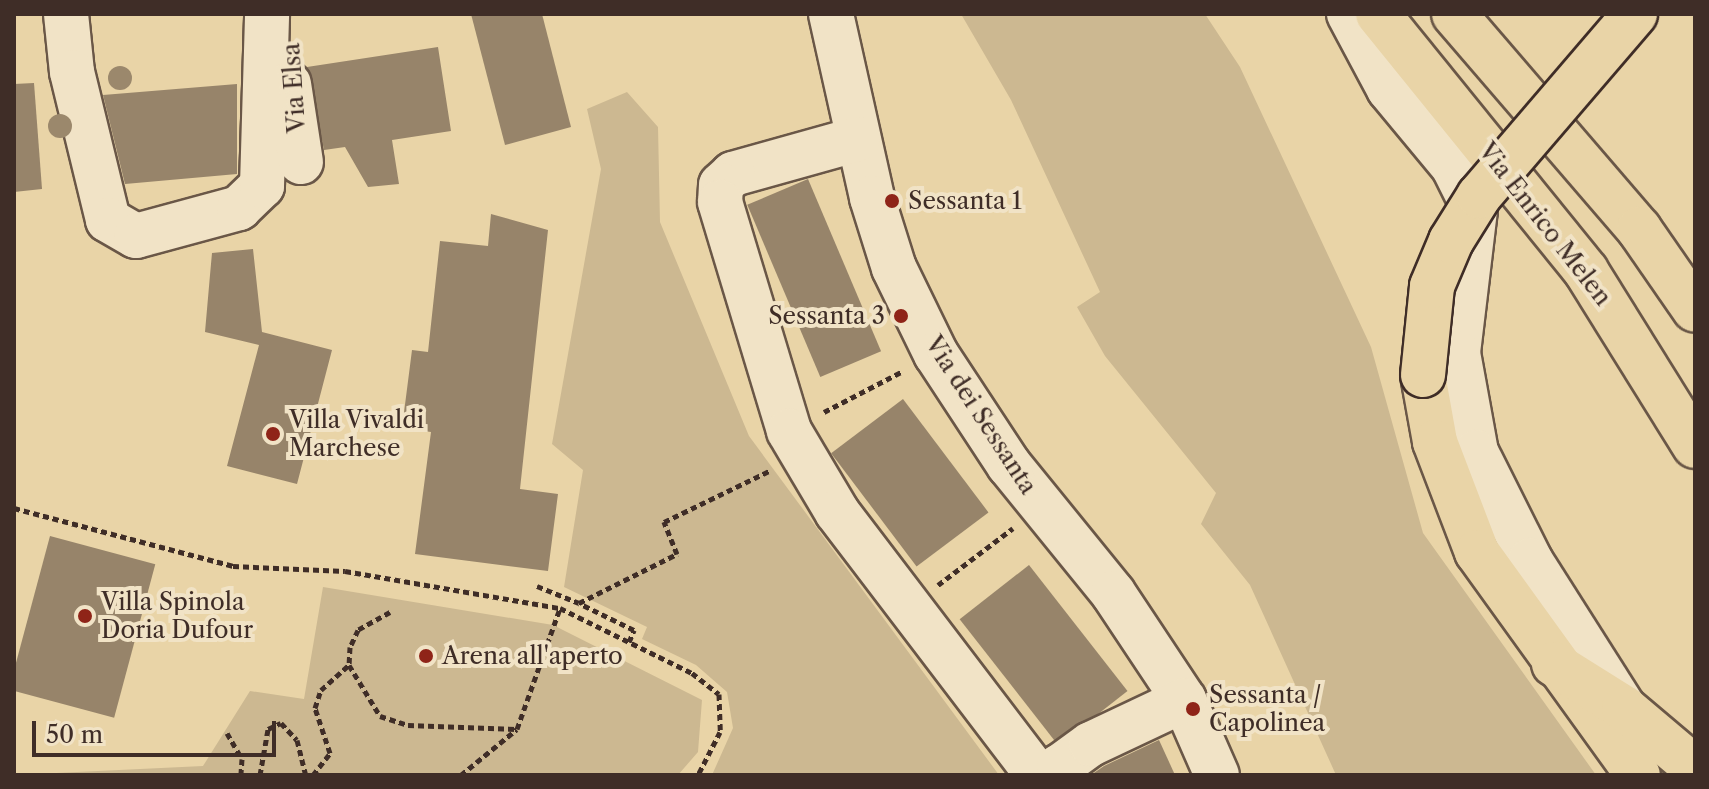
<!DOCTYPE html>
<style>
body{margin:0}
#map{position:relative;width:1709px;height:789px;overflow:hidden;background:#e9d4a7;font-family:"Libre Caslon Text",serif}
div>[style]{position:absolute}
.green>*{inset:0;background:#ccb891}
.building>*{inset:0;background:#97846a;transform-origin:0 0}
.path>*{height:5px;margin-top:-2.5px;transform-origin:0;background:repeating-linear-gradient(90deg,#3f2d27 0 6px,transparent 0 10px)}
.roads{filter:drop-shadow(2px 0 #6a5747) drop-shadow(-2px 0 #6a5747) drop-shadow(0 2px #6a5747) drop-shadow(0 -2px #6a5747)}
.minor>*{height:44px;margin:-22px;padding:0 22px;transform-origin:22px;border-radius:22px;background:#f1e3c6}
.major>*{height:44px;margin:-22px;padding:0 22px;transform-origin:22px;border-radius:22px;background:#e9d4a7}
.highway>*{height:44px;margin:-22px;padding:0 22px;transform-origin:22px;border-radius:22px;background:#e9d4a7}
.bridges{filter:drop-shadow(2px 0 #3f2d27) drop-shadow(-2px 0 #3f2d27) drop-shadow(0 2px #3f2d27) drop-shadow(0 -2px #3f2d27)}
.major-bridge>*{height:44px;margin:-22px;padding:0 22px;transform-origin:22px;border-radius:22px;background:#e9d4a7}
.trees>*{width:24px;height:24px;margin:-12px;border-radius:50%;background:#9b886c}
.dots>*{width:22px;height:22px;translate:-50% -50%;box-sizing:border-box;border:4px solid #f1e3c6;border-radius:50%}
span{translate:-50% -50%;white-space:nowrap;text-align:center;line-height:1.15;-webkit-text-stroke:8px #f1e3c6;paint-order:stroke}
.street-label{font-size:24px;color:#3f2d27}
.poi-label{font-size:24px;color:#3f2d27}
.left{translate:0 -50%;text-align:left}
.right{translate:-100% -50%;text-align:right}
.frame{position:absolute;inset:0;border:16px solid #3f2d27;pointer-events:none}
.scale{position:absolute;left:32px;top:721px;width:244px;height:36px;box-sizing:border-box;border:4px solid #3f2d27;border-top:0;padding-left:10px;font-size:24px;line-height:28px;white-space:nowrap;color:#3f2d27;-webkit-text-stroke:6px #f1e3c6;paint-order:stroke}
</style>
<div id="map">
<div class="green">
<div style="clip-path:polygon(961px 14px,1205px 14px,1240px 67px,1371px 347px,1423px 533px,1596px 775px,1336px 775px,1250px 585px,1201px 524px,1216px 493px,1105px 356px,1077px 307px,1100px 292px,1011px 100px)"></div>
<div style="clip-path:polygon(627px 92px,658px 127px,660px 222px,749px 436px,999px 775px,712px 775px,733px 728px,727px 692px,696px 665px,642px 639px,647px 627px,564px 587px,583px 470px,552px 444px,601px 169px,587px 109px)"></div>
<div style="clip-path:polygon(323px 587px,553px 625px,702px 700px,698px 752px,678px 775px,14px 775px,203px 766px,250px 691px,304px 699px)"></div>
</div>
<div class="building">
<div style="clip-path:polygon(471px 14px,542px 14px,571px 127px,505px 145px)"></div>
<div style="clip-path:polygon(438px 47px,451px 131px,392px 140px,399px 184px,368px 187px,345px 147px,324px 150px,307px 67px)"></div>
<div style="clip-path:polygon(34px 83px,42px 189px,14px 192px,14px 84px)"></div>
<div style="clip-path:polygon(237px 84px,237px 174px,125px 184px,103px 95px)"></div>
<div style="left:808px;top:179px;width:187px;height:66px;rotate:67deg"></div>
<div style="clip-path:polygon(491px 214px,548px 230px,520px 489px,558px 494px,548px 571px,415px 554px,431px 432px,402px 428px,412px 350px,428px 352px,440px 241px,488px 246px)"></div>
<div style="clip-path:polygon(253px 249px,262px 332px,332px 350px,297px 484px,227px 466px,259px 345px,205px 332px,210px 275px,212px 253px)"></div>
<div style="left:903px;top:399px;width:142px;height:90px;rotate:53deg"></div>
<div style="left:50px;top:536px;width:109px;height:159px;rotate:15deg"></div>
<div style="left:1029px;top:565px;width:160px;height:88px;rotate:52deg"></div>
<div style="clip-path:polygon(1159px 740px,1175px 775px,1091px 775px,1104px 766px)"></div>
</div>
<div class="path">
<div style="left:824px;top:412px;width:89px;rotate:-27.4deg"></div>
<div style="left:14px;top:508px;width:227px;rotate:14.8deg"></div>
<div style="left:233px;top:566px;width:112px;rotate:2.6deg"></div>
<div style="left:345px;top:571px;width:218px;rotate:9.8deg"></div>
<div style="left:560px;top:608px;width:147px;rotate:26.2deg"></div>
<div style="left:692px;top:673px;width:34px;rotate:38deg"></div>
<div style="left:719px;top:694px;width:38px;rotate:88deg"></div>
<div style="left:720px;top:732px;width:48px;rotate:117.1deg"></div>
<div style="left:938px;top:585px;width:94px;rotate:-37.2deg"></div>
<div style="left:537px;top:586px;width:45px;rotate:22deg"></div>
<div style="left:390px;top:612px;width:37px;rotate:151deg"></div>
<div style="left:358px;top:630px;width:19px;rotate:115deg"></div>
<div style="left:350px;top:647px;width:18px;rotate:93deg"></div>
<div style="left:349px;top:665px;width:60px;rotate:58.7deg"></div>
<div style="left:380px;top:716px;width:29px;rotate:18deg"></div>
<div style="left:408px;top:725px;width:109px;rotate:2.1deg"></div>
<div style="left:629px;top:642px;width:13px;rotate:-67deg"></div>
<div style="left:634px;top:630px;width:61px;rotate:-153.9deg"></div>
<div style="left:579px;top:603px;width:110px;rotate:-26.6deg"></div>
<div style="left:677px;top:554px;width:35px;rotate:-112deg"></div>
<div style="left:664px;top:522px;width:119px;rotate:-25.9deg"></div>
<div style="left:227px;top:733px;width:30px;rotate:60deg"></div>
<div style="left:242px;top:759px;width:16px;rotate:94deg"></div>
<div style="left:260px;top:775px;width:47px;rotate:-80.1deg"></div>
<div style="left:268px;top:729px;width:14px;rotate:-25deg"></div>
<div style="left:281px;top:723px;width:23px;rotate:47deg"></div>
<div style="left:297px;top:740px;width:36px;rotate:76deg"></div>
<div style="left:313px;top:775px;width:28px;rotate:-52deg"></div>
<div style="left:330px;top:753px;width:47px;rotate:-108.4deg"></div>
<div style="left:315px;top:708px;width:19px;rotate:-72deg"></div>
<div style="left:321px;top:690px;width:38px;rotate:-42deg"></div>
<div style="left:461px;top:775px;width:72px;rotate:-39.4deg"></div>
<div style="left:517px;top:729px;width:128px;rotate:-70.4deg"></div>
</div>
<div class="roads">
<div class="minor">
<div style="left:66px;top:14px;width:58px;rotate:84.1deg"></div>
<div style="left:72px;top:72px;width:152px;rotate:76.3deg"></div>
<div style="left:108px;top:220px;width:32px;rotate:30deg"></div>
<div style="left:136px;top:236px;width:107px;rotate:-15.2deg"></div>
<div style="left:239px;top:208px;width:32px;rotate:-44deg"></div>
<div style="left:262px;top:186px;width:172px;rotate:-88.3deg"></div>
<div style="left:831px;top:14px;width:189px;rotate:77.4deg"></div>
<div style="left:872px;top:198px;width:73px;rotate:72.6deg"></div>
<div style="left:894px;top:268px;width:96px;rotate:64deg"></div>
<div style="left:936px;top:354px;width:133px;rotate:56.7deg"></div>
<div style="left:1009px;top:465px;width:165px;rotate:50.9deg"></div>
<div style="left:1113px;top:593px;width:128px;rotate:56.4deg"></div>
<div style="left:1184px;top:700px;width:82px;rotate:66.3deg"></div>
<div style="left:1349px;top:14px;width:85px;rotate:61.9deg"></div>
<div style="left:1389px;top:89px;width:100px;rotate:50.3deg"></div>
<div style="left:1453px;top:166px;width:49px;rotate:63.4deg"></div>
<div style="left:1475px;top:210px;width:144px;rotate:96.8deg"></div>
<div style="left:1458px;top:353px;width:101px;rotate:79.7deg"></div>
<div style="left:1476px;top:452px;width:121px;rotate:63.4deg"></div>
<div style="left:1530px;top:560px;width:175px;rotate:57.6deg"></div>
<div style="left:289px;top:84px;width:79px;rotate:81.3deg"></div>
<div style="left:858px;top:139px;width:130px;rotate:164.4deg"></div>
<div style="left:733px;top:174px;width:16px;rotate:137deg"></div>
<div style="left:721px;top:185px;width:17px;rotate:93deg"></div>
<div style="left:720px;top:202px;width:239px;rotate:73.2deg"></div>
<div style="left:789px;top:431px;width:94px;rotate:59.3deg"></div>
<div style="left:837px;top:512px;width:330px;rotate:52.7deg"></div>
<div style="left:1062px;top:775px;width:9px;rotate:-111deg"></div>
<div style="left:1059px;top:767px;width:39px;rotate:-36deg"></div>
<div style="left:1091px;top:744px;width:103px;rotate:-25.3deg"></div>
</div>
<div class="major">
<div style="left:1423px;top:375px;width:68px;rotate:79.8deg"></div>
<div style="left:1435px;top:442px;width:118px;rotate:69.1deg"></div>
<div style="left:1477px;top:552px;width:275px;rotate:54.2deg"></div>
</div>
<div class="highway">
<div style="left:1378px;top:14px;width:331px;rotate:51deg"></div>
<div style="left:1586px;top:271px;width:206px;rotate:58.1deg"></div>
<div style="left:1454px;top:14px;width:284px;rotate:49.3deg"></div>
<div style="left:1639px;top:229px;width:98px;rotate:55.3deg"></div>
<div style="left:1554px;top:664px;width:83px;rotate:32.2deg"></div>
<div style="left:1624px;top:708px;width:93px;rotate:40.2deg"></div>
</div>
</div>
<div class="bridges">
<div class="major-bridge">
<div style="left:1423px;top:375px;width:89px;rotate:-84.2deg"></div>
<div style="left:1432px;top:286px;width:49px;rotate:-67.1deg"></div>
<div style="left:1451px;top:241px;width:53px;rotate:-58.1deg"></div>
<div style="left:1479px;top:196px;width:240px;rotate:-49.4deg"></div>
</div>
</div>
<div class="trees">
<div style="left:120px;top:78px"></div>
<div style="left:60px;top:126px"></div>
</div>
<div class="dots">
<div style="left:892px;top:201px;background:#8f2418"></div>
<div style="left:901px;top:316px;background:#8f2418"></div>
<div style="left:273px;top:434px;background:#8f2418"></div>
<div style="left:85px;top:616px;background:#8f2418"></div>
<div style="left:426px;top:656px;background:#8f2418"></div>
<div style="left:1193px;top:709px;background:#8f2418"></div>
</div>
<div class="street-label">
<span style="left:294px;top:88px;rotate:-94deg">Via Elsa</span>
<span style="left:1545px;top:224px;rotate:52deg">Via Enrico Melen</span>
<span style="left:981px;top:415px;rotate:57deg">Via dei Sessanta</span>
</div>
<div class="poi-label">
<span class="left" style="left:908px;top:201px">Sessanta 1</span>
<span class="right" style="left:885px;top:316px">Sessanta 3</span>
<span class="left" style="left:289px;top:434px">Villa Vivaldi<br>Marchese</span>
<span class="left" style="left:101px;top:616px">Villa Spinola<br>Doria Dufour</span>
<span class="left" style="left:442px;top:656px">Arena all'aperto</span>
<span class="left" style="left:1209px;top:709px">Sessanta /<br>Capolinea</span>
</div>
<div class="frame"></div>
<div class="scale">50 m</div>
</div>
